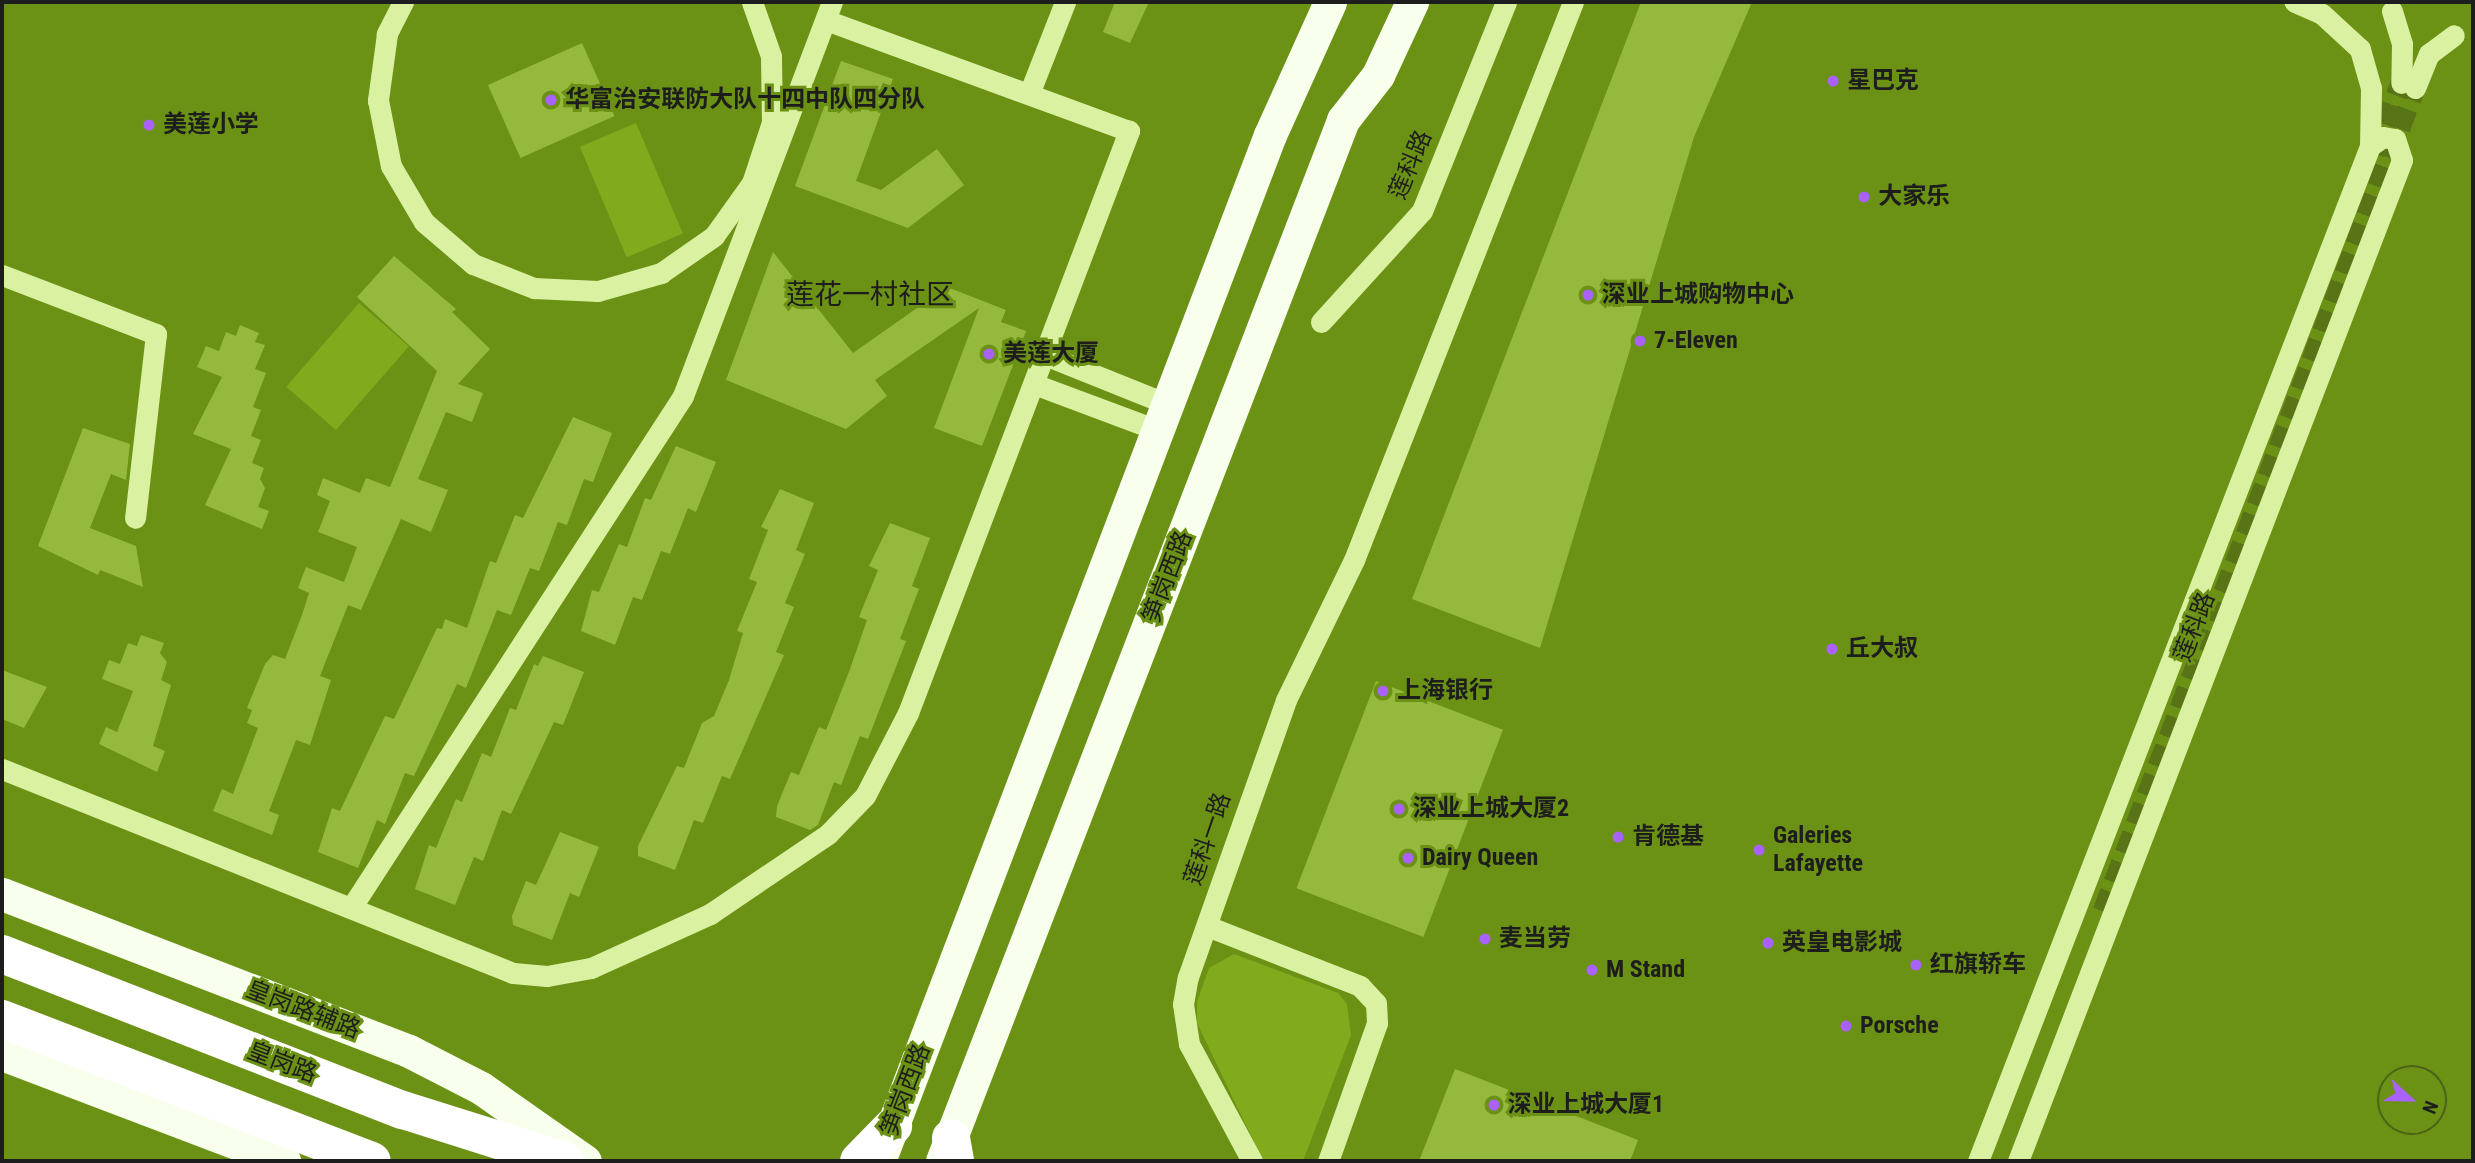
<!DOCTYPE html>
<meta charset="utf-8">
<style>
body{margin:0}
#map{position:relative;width:2475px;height:1163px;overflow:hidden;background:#6b9115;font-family:"Roboto Condensed","Noto Sans SC",sans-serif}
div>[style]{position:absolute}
.green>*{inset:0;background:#81ab1d;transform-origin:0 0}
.building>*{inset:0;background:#95b93d;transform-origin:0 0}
.street-tunnel>*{height:21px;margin-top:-10.5px;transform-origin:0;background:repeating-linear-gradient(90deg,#587417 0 21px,transparent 0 31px)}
.street>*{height:21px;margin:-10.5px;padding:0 10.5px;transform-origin:10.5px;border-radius:10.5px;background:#daf1a2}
.primary>*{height:33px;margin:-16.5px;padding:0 16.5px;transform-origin:16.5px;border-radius:16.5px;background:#f8ffec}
.highway>*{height:38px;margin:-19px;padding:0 19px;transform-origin:19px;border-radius:19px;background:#fff}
.dots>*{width:19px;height:19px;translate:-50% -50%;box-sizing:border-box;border:4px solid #6b9115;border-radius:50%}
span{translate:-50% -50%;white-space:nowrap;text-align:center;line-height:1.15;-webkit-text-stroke:6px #6b9115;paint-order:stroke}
.poi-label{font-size:24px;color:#1d1d1d;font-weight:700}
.left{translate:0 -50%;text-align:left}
.street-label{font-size:24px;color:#1d1d1d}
.quarter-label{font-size:28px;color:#1d1d1d}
.frame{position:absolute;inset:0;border:4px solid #1d1d1d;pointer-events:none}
.north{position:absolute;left:2377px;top:1065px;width:70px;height:70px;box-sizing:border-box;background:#6b9115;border:2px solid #4c6318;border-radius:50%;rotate:112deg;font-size:19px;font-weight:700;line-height:28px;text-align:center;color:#1d1d1d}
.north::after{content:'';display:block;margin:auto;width:24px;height:32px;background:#a962ff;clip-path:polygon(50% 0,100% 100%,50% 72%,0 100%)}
</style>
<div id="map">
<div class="green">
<div style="left:636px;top:123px;width:120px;height:61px;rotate:67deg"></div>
<div style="left:359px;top:303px;width:66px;height:111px;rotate:41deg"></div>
<div style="clip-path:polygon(1234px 954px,1338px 993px,1347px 1004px,1351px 1035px,1303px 1161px,1263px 1161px,1197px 1023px,1197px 1002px,1209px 968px)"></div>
</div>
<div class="building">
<div style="clip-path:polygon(1115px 2px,1149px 2px,1130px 43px,1103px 32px)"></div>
<div style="clip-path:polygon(1641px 2px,1752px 2px,1694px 137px,1540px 648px,1412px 599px)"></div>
<div style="left:582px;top:43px;width:80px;height:103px;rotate:66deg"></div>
<div style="clip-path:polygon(841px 61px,893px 79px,856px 181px,881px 190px,937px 149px,964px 185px,908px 228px,795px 186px)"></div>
<div style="clip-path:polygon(773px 252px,853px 353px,947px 287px,1006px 310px,1001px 322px,1026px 331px,982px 446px,934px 428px,979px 308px,875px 380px,887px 396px,846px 429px,726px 380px)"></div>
<div style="clip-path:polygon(394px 256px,456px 309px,452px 312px,490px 349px,458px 384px,483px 393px,472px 422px,446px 412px,418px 479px,448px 490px,431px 532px,401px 519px,361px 610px,348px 605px,320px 676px,331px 680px,310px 745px,296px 740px,269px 811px,279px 815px,272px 835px,213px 811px,222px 789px,233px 794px,250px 749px,258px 728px,247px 723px,252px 710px,247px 708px,265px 664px,273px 655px,285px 659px,302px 615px,309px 593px,298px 588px,306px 567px,344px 582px,357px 547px,318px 532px,330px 501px,317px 495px,323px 478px,360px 493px,366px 478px,390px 487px,437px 371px,357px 297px)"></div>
<div style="clip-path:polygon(240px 325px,259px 333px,255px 342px,265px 345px,255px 369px,266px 373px,253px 407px,261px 410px,251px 436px,261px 440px,252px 463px,264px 468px,260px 479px,265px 488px,258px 507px,269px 511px,262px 529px,205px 505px,231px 449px,193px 434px,222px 377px,197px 367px,206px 346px,219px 351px,226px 332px,236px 336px)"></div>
<div style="clip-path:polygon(573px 417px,612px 433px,593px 482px,584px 479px,567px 525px,558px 522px,539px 571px,530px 568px,511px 615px,497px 610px,466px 688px,457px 684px,414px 776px,405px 773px,385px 824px,377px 820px,358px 868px,318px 852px,332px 808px,340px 811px,385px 716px,394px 719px,437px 628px,442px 629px,445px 619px,467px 628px,490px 561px,496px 563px,515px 515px,523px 518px)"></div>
<div style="clip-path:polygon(83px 428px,130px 444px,126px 480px,111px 474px,90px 528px,136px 546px,143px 587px,100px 570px,98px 575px,38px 546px)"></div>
<div style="clip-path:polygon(676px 446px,716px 462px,696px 512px,688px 508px,670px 554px,661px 551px,642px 600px,633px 597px,615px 645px,581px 631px,592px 590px,599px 592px,619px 544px,627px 547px,645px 498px,651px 500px)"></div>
<div style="clip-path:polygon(780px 489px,814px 503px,796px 550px,805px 554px,785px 603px,794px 607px,776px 652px,784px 655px,730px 779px,722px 776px,703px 823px,694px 820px,675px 870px,638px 856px,638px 846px,677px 766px,684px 768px,702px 723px,714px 716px,729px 680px,743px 633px,737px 631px,757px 582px,749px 579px,768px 530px,761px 527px)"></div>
<div style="clip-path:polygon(890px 523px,930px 538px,912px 586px,919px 589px,900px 639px,906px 641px,868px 739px,860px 736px,841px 785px,834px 782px,818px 825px,810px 830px,776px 817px,777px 806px,791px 772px,799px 775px,819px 727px,826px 730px,850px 669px,867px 620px,859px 617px,878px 570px,869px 566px)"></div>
<div style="clip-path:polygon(141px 635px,164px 643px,160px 653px,167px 662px,161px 680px,171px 685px,153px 746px,165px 751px,157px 772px,99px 744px,106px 727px,117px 732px,133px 691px,102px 679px,109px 660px,120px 664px,128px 643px,137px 646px)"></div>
<div style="clip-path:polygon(543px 656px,584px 672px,563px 725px,554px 722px,511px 814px,502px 810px,483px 861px,474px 857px,455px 905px,415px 889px,429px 845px,436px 848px,456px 799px,462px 802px,482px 753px,491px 757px,510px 708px,516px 710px,534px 664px,538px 666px)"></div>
<div style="clip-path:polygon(2px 670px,47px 687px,24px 728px,2px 719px)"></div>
<div style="left:1376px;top:681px;width:136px;height:222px;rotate:21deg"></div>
<div style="clip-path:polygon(560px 832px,599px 847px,579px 897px,570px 893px,552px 940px,513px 925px,512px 916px,526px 881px,536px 885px)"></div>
<div style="clip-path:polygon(1455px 1069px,1638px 1140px,1630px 1161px,1419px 1161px)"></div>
</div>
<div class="street-tunnel">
<div style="left:2374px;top:153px;width:75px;rotate:-68.9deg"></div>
<div style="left:2103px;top:911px;width:880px;rotate:-69.24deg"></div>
</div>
<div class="street">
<div style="left:403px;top:2px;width:36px;rotate:117deg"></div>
<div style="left:387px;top:34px;width:67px;rotate:97.8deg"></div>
<div style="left:378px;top:100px;width:67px;rotate:78.9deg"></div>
<div style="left:391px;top:166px;width:65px;rotate:59.5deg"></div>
<div style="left:424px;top:222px;width:65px;rotate:40.6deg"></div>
<div style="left:473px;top:264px;width:66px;rotate:21.5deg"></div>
<div style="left:534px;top:288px;width:64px;rotate:2.7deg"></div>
<div style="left:598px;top:291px;width:66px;rotate:-15.9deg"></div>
<div style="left:661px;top:273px;width:65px;rotate:-34.9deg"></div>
<div style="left:714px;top:236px;width:65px;rotate:-54.4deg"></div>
<div style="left:752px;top:183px;width:64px;rotate:-71.8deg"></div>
<div style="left:772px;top:122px;width:66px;rotate:-90.9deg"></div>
<div style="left:771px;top:56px;width:57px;rotate:-109.4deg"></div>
<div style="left:2392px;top:11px;width:34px;rotate:73deg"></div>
<div style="left:2402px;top:44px;width:39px;rotate:91deg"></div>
<div style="left:2415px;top:88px;width:37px;rotate:-68deg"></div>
<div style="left:2429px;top:54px;width:31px;rotate:-37deg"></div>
<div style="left:1029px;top:94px;width:99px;rotate:-68.6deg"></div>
<div style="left:2px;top:275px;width:165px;rotate:21deg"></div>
<div style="left:156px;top:334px;width:185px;rotate:96.5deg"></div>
<div style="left:1321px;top:322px;width:150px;rotate:-47.7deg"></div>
<div style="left:1422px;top:211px;width:225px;rotate:-68.1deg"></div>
<div style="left:1045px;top:355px;width:131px;rotate:21.9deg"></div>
<div style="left:1034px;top:384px;width:131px;rotate:20.5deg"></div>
<div style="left:2px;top:769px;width:550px;rotate:21.76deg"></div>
<div style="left:513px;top:973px;width:34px;rotate:5deg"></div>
<div style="left:547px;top:976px;width:45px;rotate:-10.3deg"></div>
<div style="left:591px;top:968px;width:131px;rotate:-24.4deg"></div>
<div style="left:710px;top:914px;width:143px;rotate:-34.1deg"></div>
<div style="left:828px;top:834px;width:53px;rotate:-45.8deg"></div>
<div style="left:865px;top:796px;width:93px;rotate:-62.6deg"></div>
<div style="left:908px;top:713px;width:623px;rotate:-69.21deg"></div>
<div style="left:1129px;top:131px;width:323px;rotate:-159.9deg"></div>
<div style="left:351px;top:908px;width:610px;rotate:-57.04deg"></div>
<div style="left:683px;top:396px;width:421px;rotate:-69.3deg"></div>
<div style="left:1207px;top:926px;width:164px;rotate:21.4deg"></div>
<div style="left:1360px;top:986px;width:23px;rotate:47deg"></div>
<div style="left:1376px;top:1003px;width:20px;rotate:87deg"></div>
<div style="left:1377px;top:1023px;width:146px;rotate:109.5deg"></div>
<div style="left:1252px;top:1161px;width:133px;rotate:-118.3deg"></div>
<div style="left:1189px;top:1044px;width:40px;rotate:-98.5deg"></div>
<div style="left:1183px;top:1004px;width:27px;rotate:-80deg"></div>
<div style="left:1188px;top:977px;width:294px;rotate:-70.5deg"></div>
<div style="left:1286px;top:700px;width:156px;rotate:-64.1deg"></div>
<div style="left:1354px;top:560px;width:599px;rotate:-68.57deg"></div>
<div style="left:1978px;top:1161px;width:1088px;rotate:-68.88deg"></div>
<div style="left:2370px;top:146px;width:58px;rotate:-89deg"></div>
<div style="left:2371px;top:88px;width:41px;rotate:-105.8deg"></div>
<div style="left:2360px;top:49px;width:52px;rotate:-137.4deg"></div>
<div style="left:2322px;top:14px;width:30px;rotate:-156deg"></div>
<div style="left:2018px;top:1161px;width:1072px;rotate:-69.01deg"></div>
<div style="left:2402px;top:160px;width:22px;rotate:-108deg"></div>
<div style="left:2395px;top:139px;width:12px;rotate:-171deg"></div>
<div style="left:2383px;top:137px;width:16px;rotate:145deg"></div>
</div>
<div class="primary">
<div style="left:2px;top:894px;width:436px;rotate:21.1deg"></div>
<div style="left:409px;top:1051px;width:81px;rotate:27.2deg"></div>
<div style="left:481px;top:1088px;width:127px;rotate:35.1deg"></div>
<div style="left:2px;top:1054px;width:302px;rotate:20.8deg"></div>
<div style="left:883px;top:1151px;width:1087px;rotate:-69.15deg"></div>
<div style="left:1270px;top:135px;width:146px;rotate:-65.7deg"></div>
<div style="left:942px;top:1161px;width:1116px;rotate:-68.93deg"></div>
<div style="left:1343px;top:120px;width:57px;rotate:-52.1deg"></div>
<div style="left:1378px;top:75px;width:81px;rotate:-65deg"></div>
</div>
<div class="highway">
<div style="left:2px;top:954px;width:430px;rotate:21.3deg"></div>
<div style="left:403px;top:1110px;width:170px;rotate:17.5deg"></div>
<div style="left:2px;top:1019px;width:396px;rotate:21deg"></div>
<div style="left:951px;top:1138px;width:23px;rotate:80deg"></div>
<div style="left:859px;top:1161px;width:49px;rotate:-45.8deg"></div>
</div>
<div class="dots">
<div style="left:1833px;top:81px;background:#a962ff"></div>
<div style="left:551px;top:100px;background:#a962ff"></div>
<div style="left:149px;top:125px;background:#a962ff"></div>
<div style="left:1864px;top:197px;background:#a962ff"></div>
<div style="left:1588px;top:295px;background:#a962ff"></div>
<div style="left:1640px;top:341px;background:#a962ff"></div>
<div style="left:989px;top:354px;background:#a962ff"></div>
<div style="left:1832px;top:649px;background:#a962ff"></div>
<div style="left:1383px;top:691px;background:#a962ff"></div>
<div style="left:1399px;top:809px;background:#a962ff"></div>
<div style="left:1618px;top:837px;background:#a962ff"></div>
<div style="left:1759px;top:850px;background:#a962ff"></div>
<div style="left:1408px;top:858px;background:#a962ff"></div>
<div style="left:1485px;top:939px;background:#a962ff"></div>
<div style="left:1768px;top:943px;background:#a962ff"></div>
<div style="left:1916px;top:965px;background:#a962ff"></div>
<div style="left:1592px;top:970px;background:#a962ff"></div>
<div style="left:1846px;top:1026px;background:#a962ff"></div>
<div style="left:1494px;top:1105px;background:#a962ff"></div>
</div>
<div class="poi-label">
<span class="left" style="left:1847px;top:81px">星巴克</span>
<span class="left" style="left:565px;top:100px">华富治安联防大队十四中队四分队</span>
<span class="left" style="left:163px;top:125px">美莲小学</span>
<span class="left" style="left:1878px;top:197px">大家乐</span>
<span class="left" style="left:1602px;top:295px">深业上城购物中心</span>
<span class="left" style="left:1654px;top:341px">7-Eleven</span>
<span class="left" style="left:1003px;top:354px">美莲大厦</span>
<span class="left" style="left:1846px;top:649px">丘大叔</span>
<span class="left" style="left:1397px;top:691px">上海银行</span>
<span class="left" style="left:1413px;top:809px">深业上城大厦2</span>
<span class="left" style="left:1773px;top:850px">Galeries<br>Lafayette</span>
<span class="left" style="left:1632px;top:837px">肯德基</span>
<span class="left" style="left:1422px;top:858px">Dairy Queen</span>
<span class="left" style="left:1499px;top:939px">麦当劳</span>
<span class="left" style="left:1782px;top:943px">英皇电影城</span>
<span class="left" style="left:1930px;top:965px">红旗轿车</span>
<span class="left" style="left:1606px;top:970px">M Stand</span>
<span class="left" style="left:1860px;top:1026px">Porsche</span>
<span class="left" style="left:1508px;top:1105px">深业上城大厦1</span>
</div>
<div class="street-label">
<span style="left:1411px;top:165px;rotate:-67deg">莲科路</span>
<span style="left:1168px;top:577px;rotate:-69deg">笋岗西路</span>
<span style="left:2195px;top:627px;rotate:-69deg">莲科路</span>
<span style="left:1208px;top:839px;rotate:-71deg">莲科一路</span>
<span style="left:303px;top:1010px;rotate:21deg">皇岗路辅路</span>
<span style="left:282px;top:1063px;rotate:21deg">皇岗路</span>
<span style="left:906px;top:1090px;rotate:-69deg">笋岗西路</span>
</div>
<div class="quarter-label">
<span style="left:870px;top:295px">莲花一村社区</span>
</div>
<div class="frame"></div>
<div class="north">N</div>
</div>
